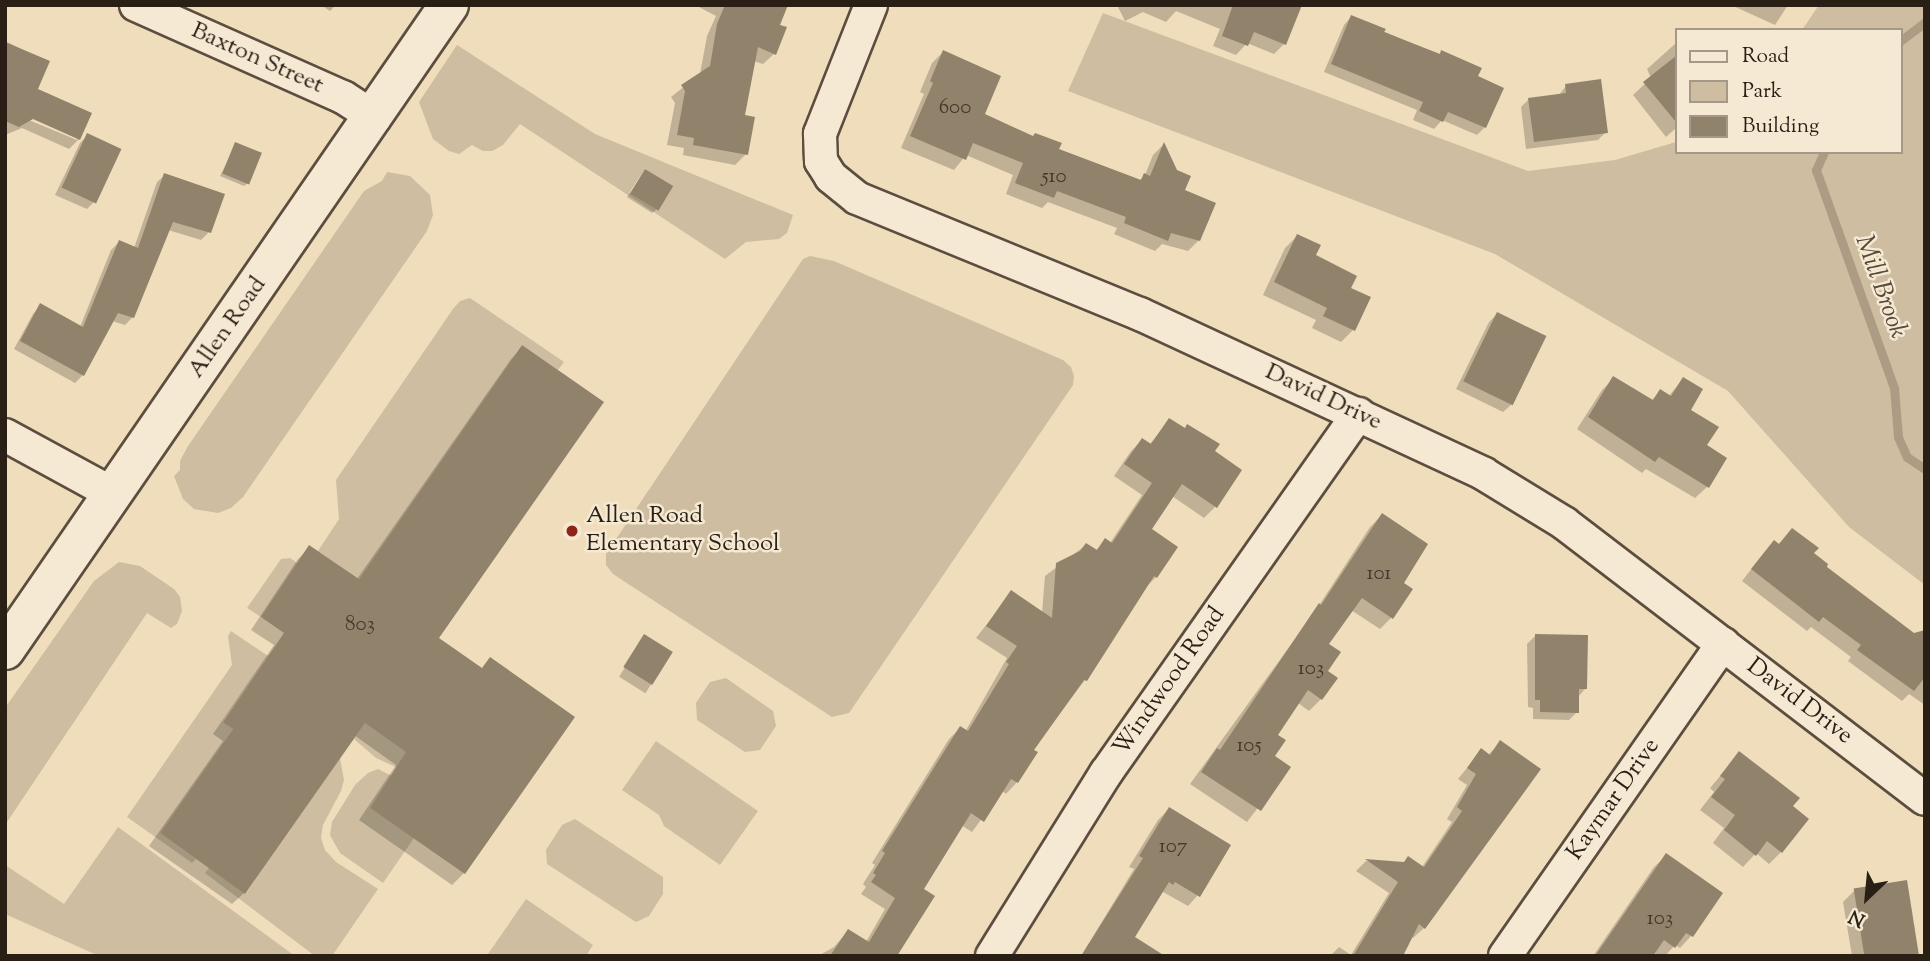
<!DOCTYPE html>
<style>
body{margin:0}
#map{position:relative;width:1930px;height:961px;overflow:hidden;background:#f0ddbc;font-family:"Sorts Mill Goudy",serif}
div>[style]{position:absolute}
.green>*{inset:0;background:#cebda0}
.shadow>*{inset:0;background:#0003;transform-origin:0 0}
.stream>*{height:9px;margin:-4.5px;padding:0 4.5px;transform-origin:4.5px;border-radius:4.5px;background:#ad9c83}
.building>*{inset:0;background:#91826c;transform-origin:0 0}
.roads{filter:drop-shadow(2px 0 #5c4e3f) drop-shadow(-2px 0 #5c4e3f) drop-shadow(0 2px #5c4e3f) drop-shadow(0 -2px #5c4e3f)}
.street>*{height:32px;margin:-16px;padding:0 16px;transform-origin:16px;border-radius:16px;background:#f5e9d3}
.secondary>*{height:38px;margin:-19px;padding:0 19px;transform-origin:19px;border-radius:19px;background:#f5e9d3}
.dots>*{width:19px;height:19px;translate:-50% -50%;box-sizing:border-box;border:4px solid #f5e9d3;border-radius:50%}
span{translate:-50% -50%;white-space:nowrap;text-align:center;line-height:1.15;-webkit-text-stroke:5px #f5e9d3;paint-order:stroke}
.number-label{font-size:21px;color:#44382b}
.number-label span{-webkit-text-stroke-width:0}
.street-label{font-size:24px;color:#2a1f15}
.poi-label{font-size:24px;color:#2a1f15}
.left{translate:0 -50%;text-align:left}
.water-label{font-size:26px;color:#584b3c;font-style:italic}
.frame{position:absolute;inset:0;border:7px solid #2a1f15;pointer-events:none}
.legend{position:absolute;left:1675px;top:28px;width:228px;height:126px;box-sizing:border-box;background:#f5e9d3;border:2px solid #a49887;margin:0;padding:9px 12px;list-style:none;font-size:21px;color:#2a1f15}
.legend li{display:flex;align-items:center;gap:14px;height:35px}
.legend b{width:35px;border:2px solid #a49887}
.north{position:absolute;left:1832px;top:863px;width:70px;height:70px;-webkit-text-stroke:5px #f5e9d3;paint-order:stroke;rotate:206deg;font-size:19px;font-weight:700;line-height:28px;text-align:center;color:#2a1f15}
.north::after{content:'';display:block;margin:auto;width:24px;height:32px;background:#2a1f15;clip-path:polygon(50% 0,100% 100%,50% 72%,0 100%)}
</style>
<div id="map">
<div class="green">
<div style="clip-path:polygon(1819px 5px,1925px 5px,1925px 585px,1849px 527px,1728px 391px,1495px 254px,1068px 91px,1103px 13px,1528px 171px,1615px 160px,1676px 142px,1676px 152px,1900px 152px,1900px 30px,1802px 30px)"></div>
<div style="clip-path:polygon(evenodd,457px 45px,595px 134px,793px 215px,787px 233px,779px 239px,746px 242px,725px 259px,520px 124px,503px 145px,492px 151px,483px 151px,472px 145px,459px 154px,449px 151px,433px 139px,419px 102px,457px 45px,645px 169px,673px 186px,657px 210px,629px 193px,645px 169px)"></div>
<div style="clip-path:polygon(387px 172px,410px 176px,430px 195px,433px 215px,427px 231px,243px 497px,231px 508px,218px 513px,194px 509px,183px 499px,174px 476px,180px 470px,180px 461px,188px 446px,364px 191px,382px 181px)"></div>
<div style="clip-path:polygon(810px 256px,834px 261px,1063px 360px,1071px 367px,1074px 376px,1073px 385px,849px 713px,832px 717px,613px 574px,606px 565px,606px 554px,803px 259px)"></div>
<div style="clip-path:polygon(470px 298px,564px 362px,558px 370px,522px 345px,359px 579px,318px 551px,339px 519px,336px 480px,453px 309px,460px 301px)"></div>
<div style="clip-path:polygon(290px 558px,297px 563px,261px 617px,247px 608px,281px 559px)"></div>
<div style="clip-path:polygon(119px 562px,140px 566px,174px 589px,180px 597px,182px 611px,177px 624px,171px 628px,147px 613px,5px 825px,5px 708px,94px 581px)"></div>
<div style="clip-path:polygon(231px 631px,268px 656px,223px 721px,233px 729px,160px 833px,196px 859px,192px 863px,127px 817px,232px 665px,228px 636px)"></div>
<div style="clip-path:polygon(726px 678px,773px 711px,776px 726px,760px 750px,745px 752px,697px 720px,696px 703px,710px 682px)"></div>
<div style="clip-path:polygon(365px 723px,408px 753px,398px 768px,376px 758px,354px 739px)"></div>
<div style="clip-path:polygon(656px 741px,758px 811px,720px 865px,664px 826px,659px 815px,622px 790px)"></div>
<div style="clip-path:polygon(340px 758px,344px 780px,341px 791px,323px 825px,321px 838px,325px 850px,336px 862px,378px 889px,332px 956px,315px 956px,205px 873px,209px 868px,246px 893px)"></div>
<div style="clip-path:polygon(378px 769px,392px 776px,370px 808px,414px 838px,383px 883px,340px 853px,330px 835px,332px 822px,355px 785px,368px 773px)"></div>
<div style="clip-path:polygon(575px 819px,663px 877px,663px 894px,649px 916px,636px 922px,547px 864px,546px 850px,562px 825px)"></div>
<div style="clip-path:polygon(118px 827px,295px 956px,99px 956px,5px 914px,5px 865px,64px 904px)"></div>
<div style="clip-path:polygon(526px 899px,593px 945px,586px 956px,488px 954px)"></div>
</div>
<div class="shadow">
<div style="clip-path:polygon(321px 5px,336px 5px,330px 11px)"></div>
<div style="clip-path:polygon(786px 5px,778px 26px,774px 54px,763px 64px,753px 61px,743px 116px,746px 154px,735px 165px,683px 155px,684px 148px,667px 145px,675px 103px,671px 97px,700px 74px,707px 36px,716px 16px,695px 5px)"></div>
<div style="clip-path:polygon(1117px 5px,1298px 5px,1284px 44px,1274px 54px,1247px 43px,1236px 55px,1213px 46px,1220px 29px,1176px 11px,1166px 22px,1143px 12px,1125px 21px)"></div>
<div style="clip-path:polygon(1731px 5px,1788px 5px,1775px 25px)"></div>
<div style="clip-path:polygon(1351px 17px,1438px 55px,1442px 52px,1476px 77px,1485px 127px,1477px 135px,1442px 120px,1434px 129px,1413px 120px,1417px 110px,1324px 72px,1344px 25px)"></div>
<div style="clip-path:polygon(evenodd,5px 41px,48px 62px,36px 90px,90px 114px,79px 139px,69px 149px,22px 128px,5px 135px,5px 41px,25px 114px,77px 137px,77px 140px,24px 118px,25px 114px)"></div>
<div style="clip-path:polygon(1676px 43px,1676px 128px,1666px 137px,1633px 95px,1651px 78px,1647px 69px)"></div>
<div style="clip-path:polygon(943px 52px,983px 115px,1057px 150px,1139px 181px,1145px 175px,1153px 155px,1163px 145px,1199px 240px,1188px 251px,1162px 244px,1155px 251px,1114px 234px,1117px 228px,1048px 202px,1042px 208px,1006px 194px,1013px 175px,966px 155px,954px 170px,901px 148px,924px 94px,920px 92px,932px 63px)"></div>
<div style="clip-path:polygon(1566px 86px,1606px 132px,1598px 140px,1526px 149px,1521px 107px,1529px 99px,1558px 96px)"></div>
<div style="clip-path:polygon(88px 135px,119px 150px,95px 201px,87px 209px,55px 195px,80px 143px)"></div>
<div style="clip-path:polygon(236px 144px,248px 183px,244px 186px,220px 176px)"></div>
<div style="clip-path:polygon(645px 171px,656px 210px,652px 213px,627px 197px)"></div>
<div style="clip-path:polygon(165px 175px,209px 232px,201px 240px,168px 230px,133px 317px,125px 325px,112px 321px,83px 375px,75px 383px,14px 349px,33px 314px,40px 306px,80px 327px,111px 250px,119px 242px,134px 248px,157px 182px)"></div>
<div style="clip-path:polygon(1297px 236px,1349px 289px,1353px 330px,1341px 342px,1312px 328px,1316px 320px,1263px 295px,1285px 248px)"></div>
<div style="clip-path:polygon(1497px 314px,1511px 405px,1503px 412px,1456px 389px,1489px 322px)"></div>
<div style="clip-path:polygon(523px 347px,437px 638px,481px 669px,573px 717px,464px 873px,452px 885px,359px 820px,396px 765px,354px 735px,244px 893px,232px 904px,149px 846px,223px 741px,213px 734px,274px 645px,251px 630px,298px 559px,310px 547px,357px 579px,511px 359px)"></div>
<div style="clip-path:polygon(1614px 378px,1651px 401px,1660px 392px,1668px 397px,1683px 379px,1688px 410px,1705px 446px,1707px 487px,1695px 498px,1646px 469px,1642px 473px,1577px 429px,1602px 390px)"></div>
<div style="clip-path:polygon(1170px 420px,1212px 452px,1215px 507px,1204px 518px,1172px 496px,1149px 530px,1156px 577px,1144px 589px,1085px 680px,1032px 750px,1017px 782px,1006px 794px,1002px 791px,972px 832px,961px 825px,922px 890px,898px 956px,818px 956px,834px 947px,848px 931px,866px 942px,885px 909px,861px 894px,866px 887px,863px 884px,875px 865px,872px 863px,949px 739px,960px 728px,965px 732px,1007px 658px,976px 638px,1011px 593px,1042px 613px,1045px 576px,1086px 545px,1095px 551px,1106px 541px,1110px 543px,1142px 495px,1114px 476px,1131px 451px,1142px 440px,1149px 445px)"></div>
<div style="clip-path:polygon(1382px 515px,1402px 584px,1392px 617px,1380px 629px,1351px 610px,1327px 645px,1321px 699px,1309px 711px,1298px 703px,1275px 735px,1272px 757px,1288px 768px,1247px 822px,1190px 784px,1318px 607px,1370px 527px)"></div>
<div style="clip-path:polygon(1792px 530px,1825px 568px,1914px 635px,1925px 632px,1925px 705px,1909px 694px,1902px 701px,1848px 661px,1851px 657px,1811px 627px,1807px 631px,1742px 581px,1764px 553px,1774px 542px,1778px 545px)"></div>
<div style="clip-path:polygon(1535px 636px,1585px 689px,1578px 697px,1577px 712px,1569px 720px,1533px 719px,1533px 708px,1528px 707px,1527px 644px)"></div>
<div style="left:644px;top:637px;width:31px;height:47px;rotate:32deg"></div>
<div style="clip-path:polygon(1500px 743px,1424px 928px,1413px 938px,1410px 936px,1398px 956px,1330px 956px,1339px 947px,1351px 955px,1389px 893px,1356px 871px,1366px 861px,1422px 867px,1452px 822px,1447px 819px,1467px 785px,1458px 779px,1481px 751px,1488px 755px)"></div>
<div style="clip-path:polygon(1739px 754px,1791px 807px,1781px 852px,1769px 864px,1756px 853px,1743px 867px,1713px 843px,1724px 828px,1700px 810px,1714px 792px,1710px 788px)"></div>
<div style="clip-path:polygon(1169px 809px,1198px 895px,1188px 906px,1163px 892px,1081px 956px,1134px 869px,1129px 867px,1158px 820px)"></div>
<div style="clip-path:polygon(1666px 856px,1691px 936px,1680px 948px,1675px 945px,1665px 956px,1653px 953px,1651px 956px,1593px 956px,1654px 867px)"></div>
<div style="clip-path:polygon(1855px 890px,1917px 956px,1852px 956px,1843px 902px)"></div>
</div>
<div class="stream">
<div style="left:1900px;top:41px;width:31px;rotate:-37deg"></div>
<div style="left:1824px;top:152px;width:20px;rotate:114deg"></div>
<div style="left:1816px;top:170px;width:232px;rotate:70.3deg"></div>
<div style="left:1894px;top:388px;width:49px;rotate:85.3deg"></div>
<div style="left:1898px;top:437px;width:22px;rotate:66deg"></div>
<div style="left:1907px;top:457px;width:22px;rotate:34deg"></div>
</div>
<div class="building">
<div style="clip-path:polygon(725px 5px,788px 5px,780px 25px,787px 27px,776px 55px,758px 47px,745px 115px,755px 117px,748px 155px,693px 145px,694px 138px,677px 135px,685px 91px,681px 85px,710px 66px,717px 24px)"></div>
<div style="clip-path:polygon(1233px 5px,1302px 5px,1286px 45px,1254px 32px,1248px 46px,1222px 36px)"></div>
<div style="clip-path:polygon(1351px 15px,1386px 29px,1384px 32px,1440px 54px,1441px 50px,1482px 68px,1478px 76px,1504px 88px,1486px 128px,1448px 112px,1443px 122px,1419px 111px,1423px 102px,1331px 64px)"></div>
<div style="clip-path:polygon(5px 42px,50px 61px,38px 89px,92px 113px,80px 140px,33px 119px,19px 127px,5px 121px)"></div>
<div style="clip-path:polygon(943px 50px,1001px 76px,985px 114px,1033px 136px,1035px 133px,1062px 143px,1059px 149px,1141px 180px,1144px 173px,1150px 176px,1164px 142px,1177px 170px,1191px 176px,1185px 190px,1216px 203px,1200px 241px,1171px 233px,1168px 241px,1124px 223px,1126px 217px,1057px 191px,1054px 198px,1015px 183px,1023px 163px,973px 143px,966px 160px,910px 136px,933px 83px,930px 81px)"></div>
<div style="clip-path:polygon(1676px 56px,1676px 122px,1643px 82px)"></div>
<div style="clip-path:polygon(1601px 79px,1608px 133px,1534px 142px,1528px 98px,1566px 93px,1565px 84px)"></div>
<div style="left:87px;top:133px;width:38px;height:60px;rotate:25deg"></div>
<div style="left:235px;top:142px;width:29px;height:34px;rotate:22deg"></div>
<div style="left:645px;top:169px;width:33px;height:29px;rotate:31deg"></div>
<div style="clip-path:polygon(164px 173px,225px 194px,211px 233px,173px 222px,134px 318px,118px 313px,84px 376px,20px 341px,40px 303px,83px 327px,119px 240px,138px 248px)"></div>
<div style="clip-path:polygon(1297px 234px,1321px 245px,1316px 255px,1357px 276px,1351px 288px,1371px 297px,1355px 331px,1323px 316px,1327px 308px,1274px 282px)"></div>
<div style="left:1497px;top:312px;width:55px;height:77px;rotate:26deg"></div>
<div style="clip-path:polygon(522px 345px,604px 402px,439px 638px,482px 668px,490px 657px,575px 717px,465px 874px,370px 808px,406px 752px,365px 723px,245px 894px,160px 833px,233px 729px,223px 722px,284px 633px,261px 617px,309px 545px,359px 579px)"></div>
<div style="clip-path:polygon(1613px 376px,1653px 400px,1660px 389px,1671px 396px,1683px 377px,1703px 389px,1691px 410px,1719px 427px,1707px 445px,1727px 458px,1709px 488px,1659px 457px,1655px 462px,1588px 417px)"></div>
<div style="clip-path:polygon(1169px 418px,1185px 428px,1187px 424px,1220px 444px,1215px 451px,1242px 470px,1217px 508px,1182px 484px,1152px 529px,1178px 547px,1157px 578px,1154px 576px,1087px 681px,1084px 680px,1034px 750px,1038px 752px,1018px 783px,1011px 779px,984px 822px,971px 813px,924px 889px,935px 896px,897px 956px,830px 956px,848px 929px,869px 942px,895px 898px,871px 882px,876px 875px,873px 873px,885px 853px,882px 851px,960px 726px,968px 731px,1009px 664px,1006px 662px,1017px 646px,986px 626px,1011px 590px,1052px 618px,1056px 563px,1080px 551px,1086px 543px,1097px 550px,1105px 538px,1112px 543px,1152px 483px,1124px 464px,1142px 438px,1151px 444px)"></div>
<div style="clip-path:polygon(1382px 513px,1428px 544px,1404px 583px,1413px 589px,1393px 619px,1362px 598px,1329px 644px,1341px 652px,1328px 671px,1338px 678px,1322px 700px,1308px 690px,1278px 735px,1286px 740px,1275px 756px,1291px 767px,1261px 811px,1201px 772px,1217px 748px,1220px 750px,1319px 603px,1321px 605px)"></div>
<div style="clip-path:polygon(1792px 528px,1819px 548px,1814px 553px,1828px 564px,1827px 567px,1914px 633px,1925px 630px,1925px 677px,1914px 691px,1857px 650px,1861px 645px,1823px 617px,1819px 622px,1751px 569px,1774px 540px,1779px 544px)"></div>
<div style="left:644px;top:634px;width:34px;height:39px;rotate:32deg"></div>
<div style="clip-path:polygon(1535px 634px,1588px 635px,1587px 689px,1579px 689px,1579px 713px,1540px 712px,1540px 700px,1535px 700px)"></div>
<div style="clip-path:polygon(1500px 740px,1541px 769px,1425px 929px,1419px 924px,1403px 956px,1353px 956px,1398px 882px,1365px 859px,1404px 862px,1408px 856px,1424px 867px,1462px 811px,1457px 807px,1476px 774px,1467px 768px,1481px 748px,1490px 755px)"></div>
<div style="clip-path:polygon(1739px 751px,1800px 798px,1793px 806px,1809px 819px,1782px 853px,1767px 841px,1756px 856px,1724px 830px,1735px 815px,1711px 797px,1725px 779px,1720px 776px)"></div>
<div style="clip-path:polygon(1169px 807px,1231px 845px,1200px 897px,1175px 882px,1173px 885px,1169px 882px,1135px 937px,1165px 956px,1081px 956px,1143px 858px,1139px 856px)"></div>
<div style="clip-path:polygon(1666px 853px,1723px 893px,1693px 937px,1686px 933px,1675px 948px,1664px 940px,1653px 956px,1595px 956px)"></div>
<div style="left:1907px;top:880px;width:77px;height:54px;rotate:81deg"></div>
</div>
<div class="roads">
<div class="street">
<div style="left:136px;top:5px;width:227px;rotate:24deg"></div>
<div style="left:343px;top:97px;width:38px;rotate:33deg"></div>
<div style="left:871px;top:5px;width:139px;rotate:111.6deg"></div>
<div style="left:820px;top:134px;width:27px;rotate:88deg"></div>
<div style="left:821px;top:161px;width:19px;rotate:58deg"></div>
<div style="left:831px;top:177px;width:33px;rotate:39deg"></div>
<div style="left:857px;top:198px;width:306px;rotate:22.3deg"></div>
<div style="left:1140px;top:314px;width:379px;rotate:24.9deg"></div>
<div style="left:1484px;top:474px;width:94px;rotate:31.5deg"></div>
<div style="left:1564px;top:523px;width:454px;rotate:37.4deg"></div>
<div style="left:5px;top:435px;width:123px;rotate:28.6deg"></div>
<div style="left:992px;top:956px;width:216px;rotate:-58.1deg"></div>
<div style="left:1106px;top:773px;width:439px;rotate:-54.9deg"></div>
<div style="left:1505px;top:956px;width:381px;rotate:-55.1deg"></div>
</div>
<div class="secondary">
<div style="left:5px;top:650px;width:783px;rotate:-55.46deg"></div>
</div>
</div>
<div class="dots">
<div style="left:572px;top:531px;background:#8f2418"></div>
</div>
<div class="number-label">
<span style="left:955px;top:108px">600</span>
<span style="left:1054px;top:177px">510</span>
<span style="left:1379px;top:574px">101</span>
<span style="left:360px;top:625px">803</span>
<span style="left:1311px;top:669px">103</span>
<span style="left:1249px;top:746px">105</span>
<span style="left:1173px;top:847px">107</span>
<span style="left:1660px;top:919px">103</span>
</div>
<div class="street-label">
<span style="left:257px;top:59px;rotate:24deg">Baxton Street</span>
<span style="left:228px;top:328px;rotate:-55deg">Allen Road</span>
<span style="left:1323px;top:398px;rotate:25deg">David Drive</span>
<span style="left:1170px;top:682px;rotate:-55deg">Windwood Road</span>
<span style="left:1799px;top:702px;rotate:37deg">David Drive</span>
<span style="left:1614px;top:800px;rotate:-55deg">Kaymar Drive</span>
</div>
<div class="poi-label">
<span class="left" style="left:586px;top:531px">Allen Road<br>Elementary School</span>
</div>
<div class="water-label">
<span style="left:1880px;top:287px;rotate:70deg">Mill Brook</span>
</div>
<div class="frame"></div>
<ul class="legend">
<li><b style="height:9px;background:#f5e9d3"></b>Road</li>
<li><b style="height:19px;background:#cebda0"></b>Park</li>
<li><b style="height:19px;background:#91826c"></b>Building</li>
</ul>
<div class="north">N</div>
</div>
